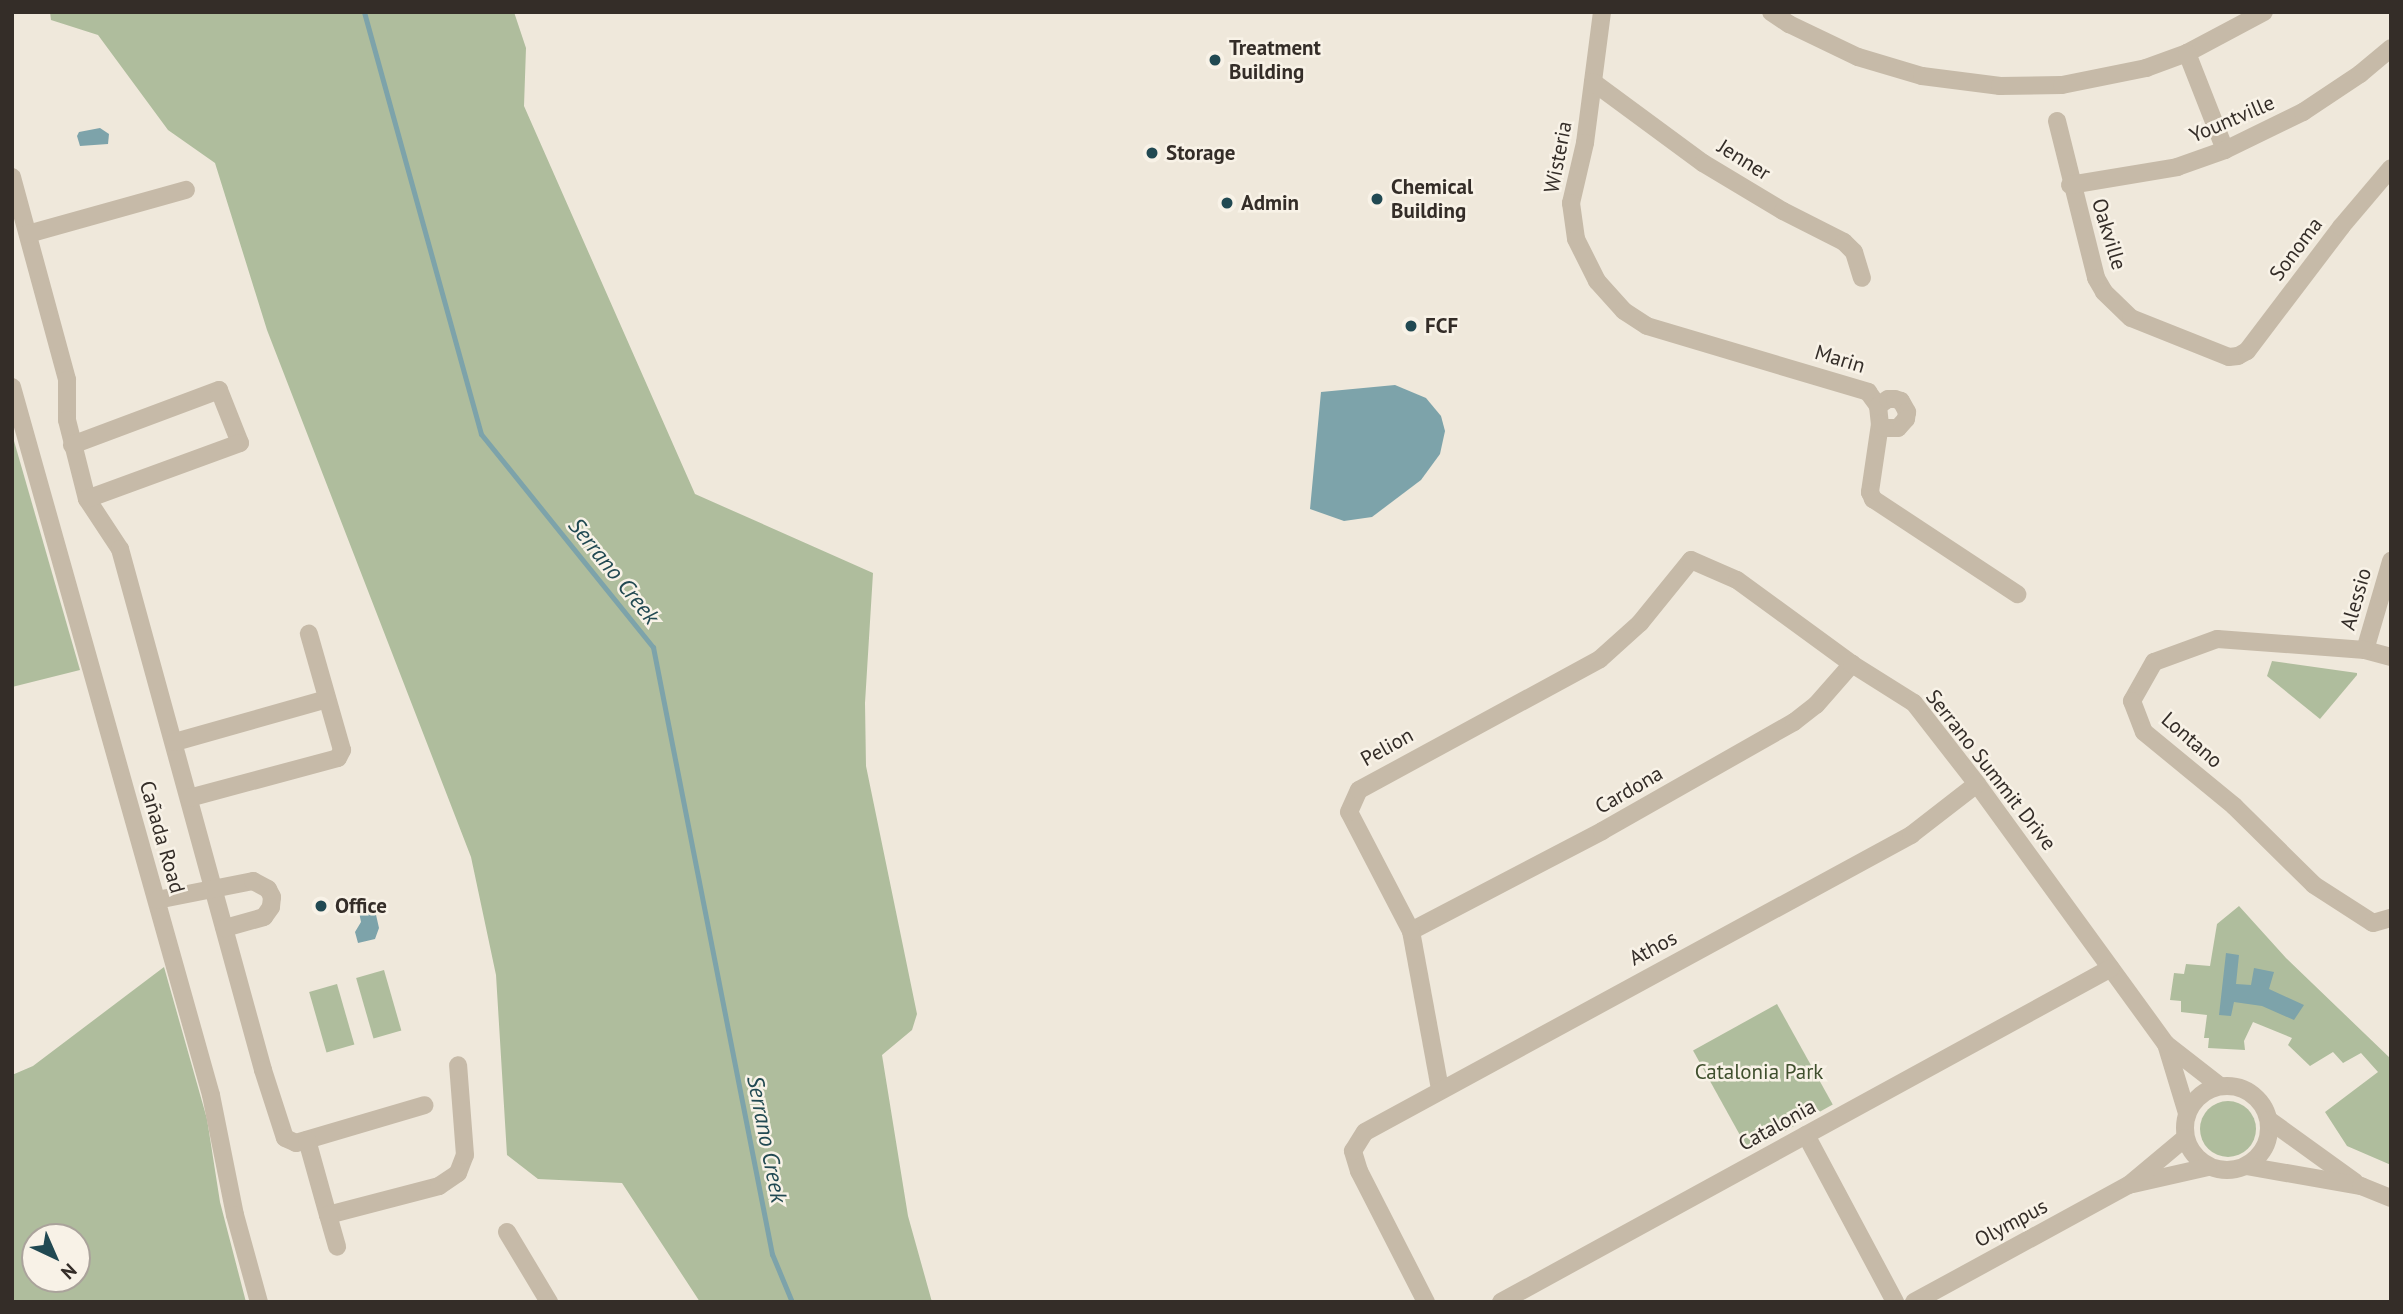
<!DOCTYPE html>
<meta charset="utf-8">
<style>
body{margin:0}
#map{position:relative;width:2403px;height:1314px;overflow:hidden;background:#efe8db;font-family:"PT Sans",sans-serif}
div>[style]{position:absolute}
.green>*{inset:0;background:#afbd9d;transform-origin:0 0}
.round{border-radius:50%}
.water>*{inset:0;background:#7da3aa}
.stream>*{height:5px;margin:-2.5px;padding:0 2.5px;transform-origin:2.5px;border-radius:2.5px;background:#7da3aa}
.minor>*{height:18px;margin:-9px;padding:0 9px;transform-origin:9px;border-radius:9px;background:#c6baa8}
.minor>.ring{margin:-9px;padding:0;box-sizing:content-box;background:none;border:18px solid #c6baa8;border-radius:50%}
.dots>*{width:19px;height:19px;translate:-50% -50%;box-sizing:border-box;border:4px solid #f8f2e7;border-radius:50%}
span{translate:-50% -50%;white-space:nowrap;text-align:center;line-height:1.15;-webkit-text-stroke:5px #f8f2e7;paint-order:stroke}
.poi-label{font-size:21px;color:#342d28;font-weight:700}
.left{translate:0 -50%;text-align:left}
.street-label{font-size:21px;color:#342d28}
.park-label{font-size:21px;color:#40502e}
.water-label{font-size:23px;color:#214952;font-style:italic}
.frame{position:absolute;inset:0;border:14px solid #342d28;pointer-events:none}
.north{position:absolute;left:21px;top:1223px;width:70px;height:70px;box-sizing:border-box;background:#f8f2e7;border:2px solid #aaa39b;border-radius:50%;rotate:136deg;font-size:19px;font-weight:700;line-height:28px;text-align:center;color:#342d28}
.north::after{content:'';display:block;margin:auto;width:24px;height:32px;background:#214952;clip-path:polygon(50% 0,100% 100%,50% 72%,0 100%)}
</style>
<div id="map">
<div class="green">
<div style="clip-path:polygon(50px 12px,514px 12px,526px 48px,524px 106px,695px 494px,873px 573px,865px 703px,866px 766px,917px 1014px,912px 1030px,882px 1055px,908px 1216px,932px 1302px,700px 1302px,622px 1183px,538px 1179px,507px 1155px,496px 975px,471px 857px,267px 330px,215px 163px,168px 130px,98px 35px,51px 20px)"></div>
<div style="clip-path:polygon(12px 434px,80px 670px,12px 687px)"></div>
<div style="clip-path:polygon(2272px 661px,2357px 673px,2357px 675px,2320px 719px,2267px 676px)"></div>
<div style="clip-path:polygon(2239px 906px,2286px 958px,2391px 1059px,2391px 1165px,2347px 1146px,2325px 1112px,2378px 1072px,2361px 1053px,2343px 1063px,2333px 1052px,2310px 1066px,2288px 1045px,2292px 1038px,2253px 1022px,2244px 1041px,2245px 1050px,2208px 1048px,2209px 1038px,2204px 1038px,2207px 1015px,2181px 1012px,2181px 1001px,2170px 1000px,2174px 973px,2184px 974px,2186px 964px,2210px 966px,2217px 924px)"></div>
<div style="clip-path:polygon(evenodd,164px 967px,207px 1119px,220px 1202px,246px 1302px,12px 1302px,12px 1075px,33px 1066px,164px 967px,35px 1237px,77px 1237px,77px 1279px,35px 1279px,35px 1237px)"></div>
<div style="left:384px;top:970px;width:63px;height:29px;rotate:74deg"></div>
<div style="left:337px;top:984px;width:63px;height:29px;rotate:74deg"></div>
<div style="left:1777px;top:1004px;width:115px;height:96px;rotate:61deg"></div>
<div class="round" style="left:2200px;top:1101px;width:56px;height:56px"></div>
</div>
<div class="water">
<div style="clip-path:polygon(100px 128px,109px 134px,108px 144px,80px 146px,77px 136px,79px 132px)"></div>
<div style="clip-path:polygon(1395px 385px,1426px 398px,1441px 416px,1445px 431px,1440px 454px,1421px 480px,1372px 517px,1344px 521px,1310px 509px,1321px 392px)"></div>
<div style="clip-path:polygon(374px 906px,379px 928px,375px 939px,358px 943px,355px 932px,361px 922px,359px 912px)"></div>
<div style="clip-path:polygon(2226px 953px,2239px 955px,2236px 984px,2251px 985px,2254px 968px,2274px 972px,2269px 989px,2304px 1005px,2294px 1020px,2262px 1006px,2234px 1002px,2231px 1016px,2219px 1015px)"></div>
</div>
<div class="stream">
<div style="left:364px;top:12px;width:438px;rotate:74.5deg"></div>
<div style="left:481px;top:434px;width:274px;rotate:51.1deg"></div>
<div style="left:653px;top:647px;width:619px;rotate:78.91deg"></div>
<div style="left:772px;top:1254px;width:52px;rotate:67.4deg"></div>
</div>
<div class="minor">
<div style="left:1602px;top:12px;width:132px;rotate:97.4deg"></div>
<div style="left:1585px;top:143px;width:62px;rotate:103.1deg"></div>
<div style="left:1571px;top:203px;width:36px;rotate:82deg"></div>
<div style="left:1576px;top:239px;width:47px;rotate:63.4deg"></div>
<div style="left:1597px;top:281px;width:40px;rotate:48deg"></div>
<div style="left:1624px;top:311px;width:27px;rotate:33deg"></div>
<div style="left:1647px;top:326px;width:231px;rotate:16.6deg"></div>
<div style="left:1868px;top:392px;width:17px;rotate:54deg"></div>
<div style="left:1878px;top:406px;width:18px;rotate:84deg"></div>
<div style="left:1880px;top:424px;width:69px;rotate:98.4deg"></div>
<div style="left:1870px;top:492px;width:8px;rotate:67deg"></div>
<div style="left:1873px;top:499px;width:173px;rotate:33.4deg"></div>
<div style="left:1771px;top:12px;width:22px;rotate:34deg"></div>
<div style="left:1789px;top:24px;width:76px;rotate:25.6deg"></div>
<div style="left:1858px;top:57px;width:67px;rotate:16.5deg"></div>
<div style="left:1922px;top:76px;width:79px;rotate:7.3deg"></div>
<div style="left:2000px;top:86px;width:62px;rotate:-0.9deg"></div>
<div style="left:2062px;top:85px;width:86px;rotate:-11.4deg"></div>
<div style="left:2146px;top:68px;width:44px;rotate:-20.1deg"></div>
<div style="left:2187px;top:53px;width:87px;rotate:-28deg"></div>
<div style="left:2187px;top:53px;width:104px;rotate:68.6deg"></div>
<div style="left:1593px;top:82px;width:137px;rotate:36.4deg"></div>
<div style="left:1703px;top:163px;width:93px;rotate:31deg"></div>
<div style="left:1783px;top:211px;width:68px;rotate:26.9deg"></div>
<div style="left:1844px;top:242px;width:14px;rotate:45deg"></div>
<div style="left:1854px;top:252px;width:27px;rotate:73deg"></div>
<div style="left:2057px;top:121px;width:162px;rotate:76deg"></div>
<div style="left:2096px;top:278px;width:16px;rotate:60deg"></div>
<div style="left:2104px;top:292px;width:37px;rotate:44deg"></div>
<div style="left:2131px;top:318px;width:105px;rotate:21.7deg"></div>
<div style="left:2229px;top:357px;width:9px;rotate:-6deg"></div>
<div style="left:2238px;top:356px;width:10px;rotate:-29deg"></div>
<div style="left:2247px;top:351px;width:156px;rotate:-52.8deg"></div>
<div style="left:2341px;top:227px;width:77px;rotate:-49.7deg"></div>
<div style="left:12px;top:177px;width:210px;rotate:74.8deg"></div>
<div style="left:67px;top:380px;width:40px;rotate:90deg"></div>
<div style="left:67px;top:420px;width:81px;rotate:75.8deg"></div>
<div style="left:87px;top:499px;width:60px;rotate:56.6deg"></div>
<div style="left:120px;top:549px;width:540px;rotate:74.65deg"></div>
<div style="left:263px;top:1070px;width:71px;rotate:72.1deg"></div>
<div style="left:285px;top:1138px;width:12px;rotate:24deg"></div>
<div style="left:296px;top:1143px;width:134px;rotate:-16.4deg"></div>
<div style="left:2070px;top:185px;width:109px;rotate:-9.5deg"></div>
<div style="left:2177px;top:167px;width:51px;rotate:-19.5deg"></div>
<div style="left:2225px;top:150px;width:87px;rotate:-26deg"></div>
<div style="left:2303px;top:112px;width:69px;rotate:-33.7deg"></div>
<div style="left:2360px;top:74px;width:40px;rotate:-40deg"></div>
<div style="left:28px;top:234px;width:164px;rotate:-15.6deg"></div>
<div style="left:12px;top:387px;width:735px;rotate:74.3deg"></div>
<div style="left:211px;top:1095px;width:122px;rotate:78.7deg"></div>
<div style="left:235px;top:1215px;width:90px;rotate:74.6deg"></div>
<div style="left:1878px;top:406px;width:12px;rotate:-35deg"></div>
<div style="left:1888px;top:399px;width:7px"></div>
<div style="left:1895px;top:399px;width:6px;rotate:18deg"></div>
<div style="left:1901px;top:401px;width:13px;rotate:61deg"></div>
<div style="left:1907px;top:412px;width:7px;rotate:98deg"></div>
<div style="left:1906px;top:419px;width:12px;rotate:132deg"></div>
<div style="left:1898px;top:428px;width:13px;rotate:180deg"></div>
<div style="left:1885px;top:428px;width:6px;rotate:-141deg"></div>
<div style="left:72px;top:445px;width:157px;rotate:-20.5deg"></div>
<div style="left:219px;top:390px;width:57px;rotate:68.4deg"></div>
<div style="left:240px;top:443px;width:163px;rotate:159.9deg"></div>
<div style="left:2365px;top:650px;width:93px;rotate:-73.7deg"></div>
<div style="left:2391px;top:657px;width:27px;rotate:-165deg"></div>
<div style="left:2365px;top:650px;width:148px;rotate:-175.7deg"></div>
<div style="left:2217px;top:639px;width:67px;rotate:159.9deg"></div>
<div style="left:2154px;top:662px;width:45px;rotate:119.4deg"></div>
<div style="left:2132px;top:701px;width:33px;rotate:69deg"></div>
<div style="left:2144px;top:732px;width:117px;rotate:39.4deg"></div>
<div style="left:2234px;top:806px;width:112px;rotate:44.6deg"></div>
<div style="left:2314px;top:885px;width:70px;rotate:32.8deg"></div>
<div style="left:2373px;top:923px;width:19px;rotate:-16deg"></div>
<div style="left:175px;top:742px;width:158px;rotate:-15.8deg"></div>
<div style="left:189px;top:798px;width:154px;rotate:-15deg"></div>
<div style="left:338px;top:758px;width:9px;rotate:-63deg"></div>
<div style="left:342px;top:750px;width:121px;rotate:-105.9deg"></div>
<div style="left:157px;top:900px;width:98px;rotate:-11.2deg"></div>
<div style="left:253px;top:881px;width:17px;rotate:28deg"></div>
<div style="left:268px;top:889px;width:9px;rotate:63deg"></div>
<div style="left:272px;top:897px;width:10px;rotate:96deg"></div>
<div style="left:271px;top:907px;width:12px;rotate:125deg"></div>
<div style="left:264px;top:917px;width:41px;rotate:164.2deg"></div>
<div style="left:1411px;top:931px;width:216px;rotate:-27.6deg"></div>
<div style="left:1602px;top:831px;width:221px;rotate:-29.6deg"></div>
<div style="left:1794px;top:722px;width:28px;rotate:-38deg"></div>
<div style="left:1816px;top:705px;width:55px;rotate:-48.7deg"></div>
<div style="left:2166px;top:1044px;width:72px;rotate:73.1deg"></div>
<div class="ring" style="left:2185px;top:1086px;width:66px;height:66px"></div>
<div style="left:1440px;top:1089px;width:161px;rotate:-100.4deg"></div>
<div style="left:1411px;top:931px;width:134px;rotate:-117.5deg"></div>
<div style="left:1349px;top:812px;width:24px;rotate:-66deg"></div>
<div style="left:1359px;top:790px;width:274px;rotate:-28.5deg"></div>
<div style="left:1600px;top:659px;width:54px;rotate:-42deg"></div>
<div style="left:1640px;top:623px;width:81px;rotate:-51deg"></div>
<div style="left:1691px;top:560px;width:50px;rotate:23.5deg"></div>
<div style="left:1737px;top:580px;width:142px;rotate:36.1deg"></div>
<div style="left:1852px;top:664px;width:73px;rotate:32.2deg"></div>
<div style="left:1914px;top:703px;width:103px;rotate:52.1deg"></div>
<div style="left:1977px;top:784px;width:321px;rotate:54deg"></div>
<div style="left:2166px;top:1044px;width:68px;rotate:37.9deg"></div>
<div style="left:2269px;top:1120px;width:106px;rotate:35.8deg"></div>
<div style="left:1806px;top:1135px;width:189px;rotate:61.9deg"></div>
<div style="left:307px;top:1140px;width:78px;rotate:74.4deg"></div>
<div style="left:328px;top:1215px;width:115px;rotate:-14.6deg"></div>
<div style="left:439px;top:1186px;width:23px;rotate:-34deg"></div>
<div style="left:458px;top:1173px;width:19px;rotate:-69deg"></div>
<div style="left:465px;top:1155px;width:90px;rotate:-94.4deg"></div>
<div style="left:2246px;top:1166px;width:117px;rotate:9.9deg"></div>
<div style="left:2361px;top:1186px;width:32px;rotate:22deg"></div>
<div style="left:2133px;top:1184px;width:77px;rotate:-12.8deg"></div>
<div style="left:328px;top:1215px;width:33px;rotate:74deg"></div>
<div style="left:507px;top:1232px;width:82px;rotate:59deg"></div>
<div style="left:1426px;top:1302px;width:147px;rotate:-117.1deg"></div>
<div style="left:1359px;top:1171px;width:21px;rotate:-107deg"></div>
<div style="left:1353px;top:1151px;width:22px;rotate:-58deg"></div>
<div style="left:1365px;top:1132px;width:622px;rotate:-28.54deg"></div>
<div style="left:1911px;top:835px;width:83px;rotate:-37.7deg"></div>
<div style="left:1501px;top:1302px;width:695px;rotate:-28.7deg"></div>
<div style="left:1914px;top:1302px;width:245px;rotate:-28.6deg"></div>
<div style="left:2129px;top:1185px;width:73px;rotate:-40deg"></div>
</div>
<div class="dots">
<div style="left:1215px;top:60px;background:#214952"></div>
<div style="left:1152px;top:153px;background:#214952"></div>
<div style="left:1377px;top:199px;background:#214952"></div>
<div style="left:1227px;top:203px;background:#214952"></div>
<div style="left:1411px;top:326px;background:#214952"></div>
<div style="left:321px;top:906px;background:#214952"></div>
</div>
<div class="poi-label">
<span class="left" style="left:1229px;top:60px">Treatment<br>Building</span>
<span class="left" style="left:1166px;top:153px">Storage</span>
<span class="left" style="left:1391px;top:199px">Chemical<br>Building</span>
<span class="left" style="left:1241px;top:203px">Admin</span>
<span class="left" style="left:1425px;top:326px">FCF</span>
<span class="left" style="left:335px;top:906px">Office</span>
</div>
<div class="street-label">
<span style="left:2232px;top:119px;rotate:-23deg">Yountville</span>
<span style="left:1558px;top:157px;rotate:-79deg">Wisteria</span>
<span style="left:1744px;top:160px;rotate:32deg">Jenner</span>
<span style="left:2109px;top:234px;rotate:73deg">Oakville</span>
<span style="left:2296px;top:249px;rotate:-53deg">Sonoma</span>
<span style="left:1840px;top:359px;rotate:17deg">Marin</span>
<span style="left:2356px;top:599px;rotate:-74deg">Alessio</span>
<span style="left:2192px;top:740px;rotate:41deg">Lontano</span>
<span style="left:1387px;top:747px;rotate:-29deg">Pelion</span>
<span style="left:1991px;top:770px;rotate:52deg">Serrano Summit Drive</span>
<span style="left:1629px;top:790px;rotate:-30deg">Cardona</span>
<span style="left:162px;top:837px;rotate:74deg">Cañada Road</span>
<span style="left:1653px;top:948px;rotate:-28deg">Athos</span>
<span style="left:1777px;top:1125px;rotate:-29deg">Catalonia</span>
<span style="left:2011px;top:1223px;rotate:-28deg">Olympus</span>
</div>
<div class="park-label">
<span style="left:1759px;top:1072px">Catalonia Park</span>
</div>
<div class="water-label">
<span style="left:614px;top:571px;rotate:51deg">Serrano Creek</span>
<span style="left:767px;top:1139px;rotate:79deg">Serrano Creek</span>
</div>
<div class="frame"></div>
<div class="north">N</div>
</div>
